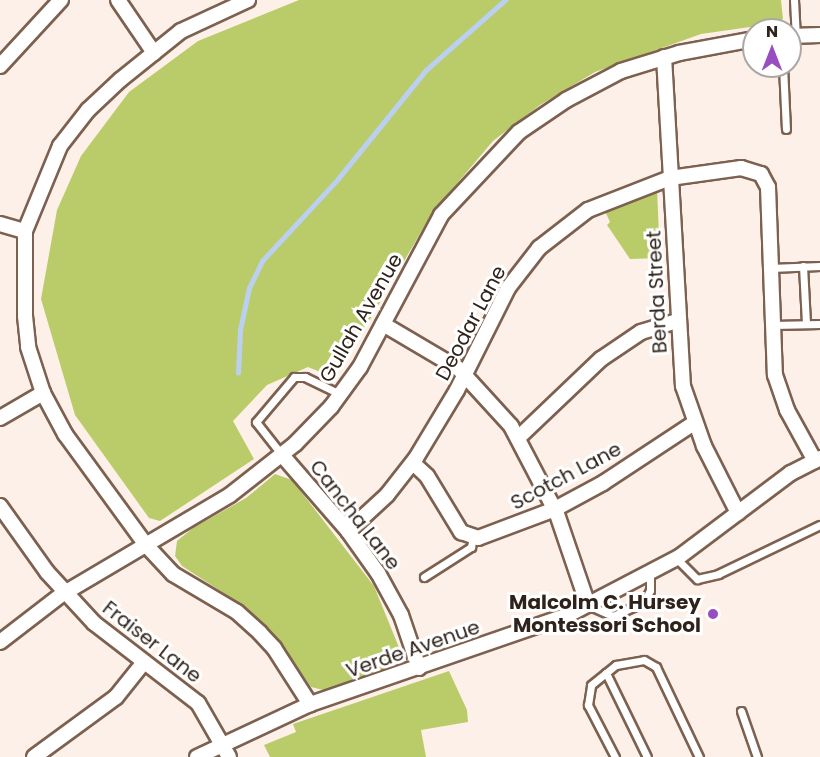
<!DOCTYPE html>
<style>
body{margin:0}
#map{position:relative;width:820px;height:757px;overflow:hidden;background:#fdf0e8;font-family:Poppins,sans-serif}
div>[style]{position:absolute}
.green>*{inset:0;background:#bacc69}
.stream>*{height:4.5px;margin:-2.25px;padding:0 2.25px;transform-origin:2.25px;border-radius:2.25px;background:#bbd0f1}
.roads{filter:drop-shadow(2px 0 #7d6150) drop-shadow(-2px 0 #7d6150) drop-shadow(0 2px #7d6150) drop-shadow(0 -2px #7d6150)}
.lane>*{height:7px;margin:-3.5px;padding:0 3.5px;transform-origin:3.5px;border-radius:3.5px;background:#fff}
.street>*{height:14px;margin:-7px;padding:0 7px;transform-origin:7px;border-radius:7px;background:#fff}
.dots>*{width:16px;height:16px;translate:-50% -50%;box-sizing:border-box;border:3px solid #fff;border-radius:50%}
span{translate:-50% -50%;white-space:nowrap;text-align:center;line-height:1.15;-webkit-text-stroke:6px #fff;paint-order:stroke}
.street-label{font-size:20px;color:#2e221b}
.poi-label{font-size:20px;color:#2e221b;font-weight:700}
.right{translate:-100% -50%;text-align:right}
.north{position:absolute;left:742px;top:18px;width:60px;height:60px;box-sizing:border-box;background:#fff;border:2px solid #aba7a4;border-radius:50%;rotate:0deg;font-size:16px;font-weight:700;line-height:24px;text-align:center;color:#2e221b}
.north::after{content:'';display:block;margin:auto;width:21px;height:27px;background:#964ec1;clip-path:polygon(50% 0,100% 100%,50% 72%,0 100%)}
</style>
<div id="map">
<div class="green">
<div style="clip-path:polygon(299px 0,781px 0,783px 19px,777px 23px,701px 34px,595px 72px,540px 105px,493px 141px,432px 213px,346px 361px,330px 376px,308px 367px,267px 385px,233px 421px,254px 459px,160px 521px,149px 518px,75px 415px,41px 299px,57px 210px,81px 156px,129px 92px,198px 41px)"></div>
<div style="clip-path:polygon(657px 189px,660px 258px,630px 259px,607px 225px,610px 222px,604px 209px)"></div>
<div style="clip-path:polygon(275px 474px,292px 480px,374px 586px,400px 650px,391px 667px,327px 691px,311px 687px,273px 635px,242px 605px,182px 566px,175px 556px,177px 541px,193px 528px,246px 498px)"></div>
<div style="clip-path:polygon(449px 671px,467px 710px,468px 722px,421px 730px,426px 757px,270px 757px,264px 745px,296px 732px,293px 724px)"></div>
</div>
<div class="stream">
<div style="left:238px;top:373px;width:43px;rotate:-87.3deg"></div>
<div style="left:240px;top:330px;width:43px;rotate:-77.9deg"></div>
<div style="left:249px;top:288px;width:30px;rotate:-64deg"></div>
<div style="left:262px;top:261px;width:110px;rotate:-47.2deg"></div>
<div style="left:337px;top:180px;width:141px;rotate:-51deg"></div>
<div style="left:426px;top:70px;width:106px;rotate:-41.5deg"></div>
</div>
<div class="roads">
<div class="lane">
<div style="left:794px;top:0;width:36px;rotate:87deg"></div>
<div style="left:783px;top:66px;width:63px;rotate:87.3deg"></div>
<div style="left:803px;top:266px;width:58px;rotate:87deg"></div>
<div style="left:770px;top:268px;width:50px;rotate:-2.3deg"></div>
<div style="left:772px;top:325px;width:48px;rotate:-1.2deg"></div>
<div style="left:282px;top:455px;width:42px;rotate:-128.2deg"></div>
<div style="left:256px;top:422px;width:59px;rotate:-49.8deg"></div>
<div style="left:294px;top:377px;width:11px"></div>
<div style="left:305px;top:377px;width:39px;rotate:26deg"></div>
<div style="left:676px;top:558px;width:30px;rotate:45deg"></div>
<div style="left:697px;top:579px;width:22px;rotate:-13deg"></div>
<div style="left:718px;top:574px;width:113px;rotate:-25.7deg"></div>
<div style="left:424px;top:577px;width:56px;rotate:-32.6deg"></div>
<div style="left:471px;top:547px;width:10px;rotate:-79deg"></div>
<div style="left:588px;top:605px;width:27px;rotate:24deg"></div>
<div style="left:613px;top:616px;width:34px;rotate:-24deg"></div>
<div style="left:644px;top:602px;width:13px;rotate:-63deg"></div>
<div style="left:650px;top:590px;width:17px;rotate:-90deg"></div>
<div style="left:606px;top:673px;width:93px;rotate:64deg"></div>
<div style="left:741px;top:711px;width:49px;rotate:70.8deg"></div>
<div style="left:615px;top:757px;width:59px;rotate:-117.4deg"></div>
<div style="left:588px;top:705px;width:20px;rotate:-81deg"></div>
<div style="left:591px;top:685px;width:32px;rotate:-39deg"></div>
<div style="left:616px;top:665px;width:28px;rotate:-10deg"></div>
<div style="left:644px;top:660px;width:14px;rotate:30deg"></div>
<div style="left:656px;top:667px;width:100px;rotate:64.5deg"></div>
</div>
<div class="street">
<div style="left:118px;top:0;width:64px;rotate:55.8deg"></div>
<div style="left:248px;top:0;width:74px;rotate:155.2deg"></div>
<div style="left:181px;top:31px;width:78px;rotate:141.2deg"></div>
<div style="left:120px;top:80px;width:44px;rotate:136.8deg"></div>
<div style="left:88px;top:110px;width:46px;rotate:127.9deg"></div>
<div style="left:60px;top:146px;width:92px;rotate:112.4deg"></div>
<div style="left:25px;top:231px;width:85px;rotate:90deg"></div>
<div style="left:25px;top:316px;width:31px;rotate:84deg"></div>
<div style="left:28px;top:347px;width:48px;rotate:71.9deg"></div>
<div style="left:43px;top:393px;width:47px;rotate:61.8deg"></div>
<div style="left:65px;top:434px;width:137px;rotate:53.9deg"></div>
<div style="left:146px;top:545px;width:40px;rotate:47deg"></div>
<div style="left:173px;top:574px;width:74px;rotate:30.7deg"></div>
<div style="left:237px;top:612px;width:31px;rotate:42deg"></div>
<div style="left:260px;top:633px;width:21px;rotate:47deg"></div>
<div style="left:274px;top:648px;width:67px;rotate:57.3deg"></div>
<div style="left:790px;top:36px;width:30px;rotate:-2deg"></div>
<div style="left:664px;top:57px;width:330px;rotate:86.7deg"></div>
<div style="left:683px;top:386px;width:64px;rotate:70.7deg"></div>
<div style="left:704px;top:446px;width:75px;rotate:63.1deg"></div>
<div style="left:0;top:66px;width:90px;rotate:-47.3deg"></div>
<div style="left:0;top:224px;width:26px;rotate:16deg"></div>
<div style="left:383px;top:324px;width:88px;rotate:30.6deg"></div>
<div style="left:459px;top:369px;width:77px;rotate:47.6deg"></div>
<div style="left:511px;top:426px;width:99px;rotate:62.4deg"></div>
<div style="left:557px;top:514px;width:96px;rotate:71.2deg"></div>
<div style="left:0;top:418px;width:50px;rotate:-30.2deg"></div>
<div style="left:518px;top:438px;width:115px;rotate:-43.6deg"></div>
<div style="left:601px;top:359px;width:48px;rotate:-34deg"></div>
<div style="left:641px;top:332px;width:39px;rotate:-17deg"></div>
<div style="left:282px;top:455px;width:101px;rotate:49deg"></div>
<div style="left:348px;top:531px;width:52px;rotate:54.5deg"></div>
<div style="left:378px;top:573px;width:48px;rotate:61.3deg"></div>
<div style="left:401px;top:615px;width:56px;rotate:71.2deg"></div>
<div style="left:413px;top:463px;width:19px;rotate:43deg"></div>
<div style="left:427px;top:476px;width:66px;rotate:58.7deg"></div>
<div style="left:461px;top:532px;width:18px;rotate:19deg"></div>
<div style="left:478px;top:538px;width:82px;rotate:-20.6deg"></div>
<div style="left:555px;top:509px;width:55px;rotate:-28.4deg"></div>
<div style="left:603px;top:483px;width:109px;rotate:-33.4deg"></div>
<div style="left:0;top:506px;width:81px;rotate:54.5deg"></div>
<div style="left:47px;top:572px;width:69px;rotate:47.3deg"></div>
<div style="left:94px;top:623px;width:131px;rotate:37.6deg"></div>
<div style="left:198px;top:703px;width:62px;rotate:60.1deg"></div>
<div style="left:348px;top:531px;width:53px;rotate:-42.7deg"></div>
<div style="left:387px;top:495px;width:47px;rotate:-51.9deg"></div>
<div style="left:416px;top:458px;width:79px;rotate:-58.9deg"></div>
<div style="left:457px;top:390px;width:114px;rotate:-63.4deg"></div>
<div style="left:508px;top:288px;width:51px;rotate:-52.2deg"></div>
<div style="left:539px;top:248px;width:62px;rotate:-37.8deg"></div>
<div style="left:588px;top:210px;width:88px;rotate:-21.3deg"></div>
<div style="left:670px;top:178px;width:72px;rotate:-8deg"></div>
<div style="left:741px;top:168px;width:21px;rotate:17deg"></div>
<div style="left:761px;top:174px;width:15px;rotate:62deg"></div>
<div style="left:768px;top:187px;width:188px;rotate:87.9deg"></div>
<div style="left:775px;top:375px;width:37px;rotate:71deg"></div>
<div style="left:787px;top:410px;width:58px;rotate:61.2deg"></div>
<div style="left:0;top:642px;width:77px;rotate:-37.6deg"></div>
<div style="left:61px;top:595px;width:196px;rotate:-30.6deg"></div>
<div style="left:230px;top:495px;width:83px;rotate:-38.1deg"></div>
<div style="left:295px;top:444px;width:52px;rotate:-45.8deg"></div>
<div style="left:331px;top:407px;width:49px;rotate:-54.1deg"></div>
<div style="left:360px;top:367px;width:172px;rotate:-61.9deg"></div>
<div style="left:441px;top:215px;width:114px;rotate:-46.8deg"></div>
<div style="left:519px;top:132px;width:57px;rotate:-34.2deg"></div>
<div style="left:566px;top:100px;width:62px;rotate:-27.8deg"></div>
<div style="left:621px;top:71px;width:61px;rotate:-17.2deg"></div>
<div style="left:679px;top:53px;width:76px;rotate:-10.6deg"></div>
<div style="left:34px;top:757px;width:102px;rotate:-36.2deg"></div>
<div style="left:116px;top:697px;width:45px;rotate:-51.3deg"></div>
<div style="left:197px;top:757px;width:125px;rotate:-25.1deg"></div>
<div style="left:310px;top:704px;width:271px;rotate:-19deg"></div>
<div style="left:566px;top:616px;width:127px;rotate:-27.6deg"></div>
<div style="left:679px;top:557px;width:140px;rotate:-36.9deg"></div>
<div style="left:791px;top:473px;width:33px;rotate:-27deg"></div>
</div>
</div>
<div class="dots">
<div style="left:713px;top:614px;background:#964ec1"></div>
</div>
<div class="street-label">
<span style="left:657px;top:292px;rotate:-93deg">Berda Street</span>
<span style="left:361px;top:318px;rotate:-60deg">Gullah Avenue</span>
<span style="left:471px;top:323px;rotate:-62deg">Deodar Lane</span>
<span style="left:566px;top:476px;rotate:-28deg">Scotch Lane</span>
<span style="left:355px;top:515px;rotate:52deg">Cancha Lane</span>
<span style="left:152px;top:642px;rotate:38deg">Fraiser Lane</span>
<span style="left:413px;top:649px;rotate:-19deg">Verde Avenue</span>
</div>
<div class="poi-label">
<span class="right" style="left:701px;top:614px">Malcolm C. Hursey<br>Montessori School</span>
</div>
<div class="north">N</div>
</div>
